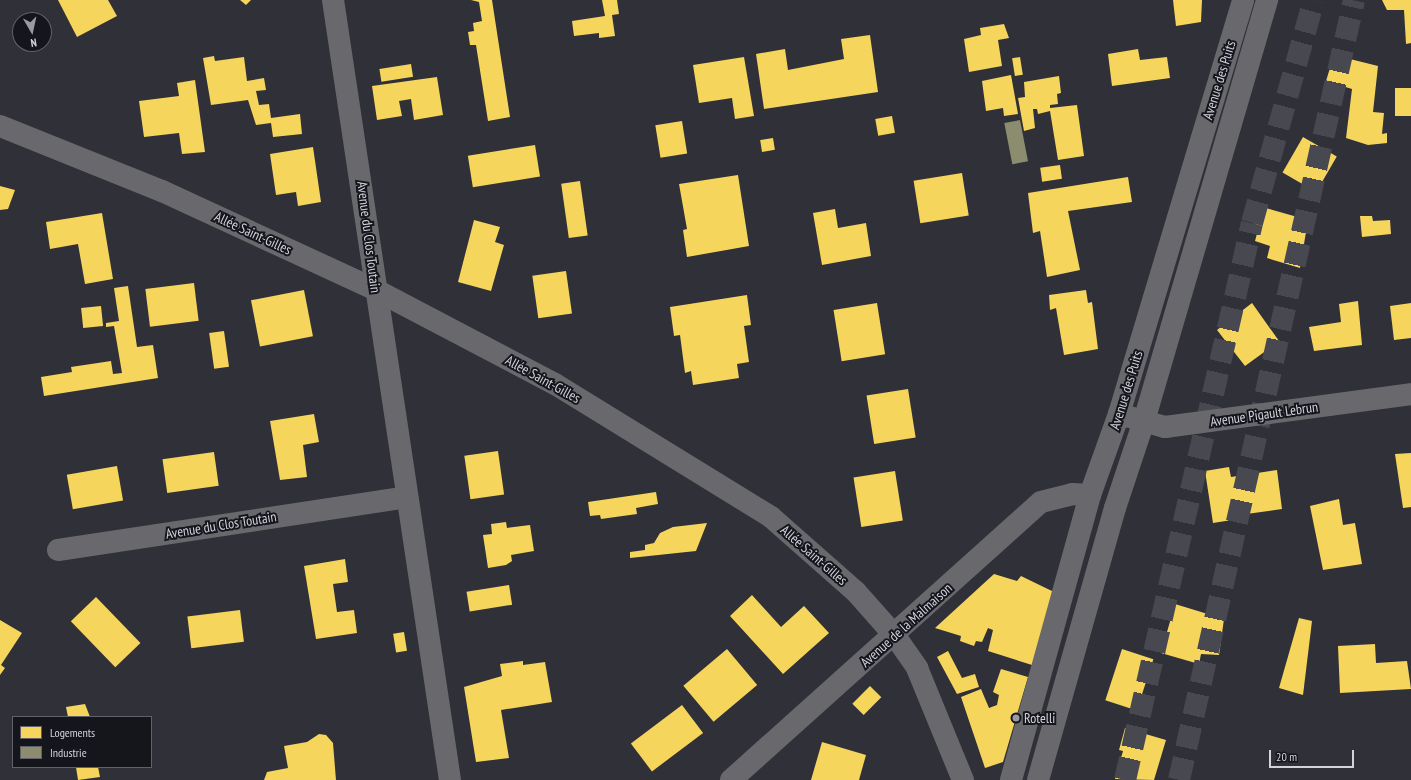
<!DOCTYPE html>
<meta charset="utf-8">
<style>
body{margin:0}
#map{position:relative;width:1411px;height:780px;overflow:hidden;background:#303038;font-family:"PT Sans Narrow",sans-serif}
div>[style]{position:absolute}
.homes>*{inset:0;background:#f6d55c;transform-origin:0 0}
.industry>*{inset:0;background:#8c8c6e;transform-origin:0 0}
.motorway-tunnel>*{height:22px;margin-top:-11px;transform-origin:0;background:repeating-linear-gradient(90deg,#484851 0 22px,transparent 0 33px)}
.minor>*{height:22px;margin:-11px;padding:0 11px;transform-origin:11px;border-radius:11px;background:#69696d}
.tertiary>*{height:22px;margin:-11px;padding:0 11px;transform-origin:11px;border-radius:11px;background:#69696d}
.dots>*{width:11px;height:11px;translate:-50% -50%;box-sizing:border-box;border:2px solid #15151c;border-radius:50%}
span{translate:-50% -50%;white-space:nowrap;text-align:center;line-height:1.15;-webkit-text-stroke:4px #15151c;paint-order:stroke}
.street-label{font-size:14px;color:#d2d3dc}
.poi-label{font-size:14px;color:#d2d3dc}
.left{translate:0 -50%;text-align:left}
.legend{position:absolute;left:12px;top:716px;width:140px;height:52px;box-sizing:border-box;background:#15151c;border:1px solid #616169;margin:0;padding:5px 7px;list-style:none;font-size:12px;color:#d2d3dc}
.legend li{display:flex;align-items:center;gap:8px;height:20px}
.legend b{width:20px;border:1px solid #616169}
.north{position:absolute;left:12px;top:12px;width:40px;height:40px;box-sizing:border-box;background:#15151c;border:1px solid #616169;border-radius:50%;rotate:171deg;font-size:11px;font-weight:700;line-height:16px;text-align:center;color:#d2d3dc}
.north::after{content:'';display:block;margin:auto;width:14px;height:18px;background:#999aa3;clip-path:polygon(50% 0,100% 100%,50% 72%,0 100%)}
.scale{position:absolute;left:1269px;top:750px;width:85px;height:18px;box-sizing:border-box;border:2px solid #d2d3dc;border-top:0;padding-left:5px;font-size:12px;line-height:14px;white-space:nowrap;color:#d2d3dc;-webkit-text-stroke:3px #15151c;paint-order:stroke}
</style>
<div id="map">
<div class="homes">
<div style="clip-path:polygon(58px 0,108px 0,117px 16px,77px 37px)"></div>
<div style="clip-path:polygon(240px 0,251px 0,246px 5px)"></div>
<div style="clip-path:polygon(471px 0,492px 0,510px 117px,488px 121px,476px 45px,470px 45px,468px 32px,474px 31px,473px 23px,482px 21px,479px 2px)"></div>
<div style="clip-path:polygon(602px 0,617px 0,619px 14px,612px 15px,615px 36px,599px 38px,599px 33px,574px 36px,572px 21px,605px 16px)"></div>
<div style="clip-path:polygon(1173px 0,1202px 0,1201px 22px,1176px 26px)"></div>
<div style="clip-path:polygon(1382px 0,1411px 0,1411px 43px,1406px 44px,1404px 10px,1387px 10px)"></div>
<div style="clip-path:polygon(1004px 24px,1009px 38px,998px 40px,1002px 66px,969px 72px,964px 39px,981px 35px,980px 28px)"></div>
<div style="clip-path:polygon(870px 35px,878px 92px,764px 109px,756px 54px,785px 49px,788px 70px,844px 59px,841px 39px)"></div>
<div style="clip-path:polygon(1138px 49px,1140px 60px,1167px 57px,1170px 78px,1112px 86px,1108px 54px)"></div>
<div style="clip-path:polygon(1334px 55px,1378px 66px,1373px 112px,1384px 113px,1382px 134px,1387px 133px,1387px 143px,1368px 145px,1346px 138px,1352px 89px,1326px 81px)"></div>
<div style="clip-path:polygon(214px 56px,215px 61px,244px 57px,247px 81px,264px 78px,266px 90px,256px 91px,259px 105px,269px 104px,271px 118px,300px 114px,302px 134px,273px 137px,271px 123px,256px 125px,248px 100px,211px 105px,203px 58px)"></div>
<div style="clip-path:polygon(744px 57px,754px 116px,735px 119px,732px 98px,699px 103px,693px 65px)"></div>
<div style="left:1020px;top:57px;width:18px;height:8px;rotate:81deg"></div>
<div style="left:411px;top:64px;width:13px;height:32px;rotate:81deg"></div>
<div style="clip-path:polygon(1011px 75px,1018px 114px,1004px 116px,1003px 108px,986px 111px,982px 81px)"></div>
<div style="clip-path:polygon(1059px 76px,1061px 93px,1057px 94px,1058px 104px,1050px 105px,1050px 108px,1077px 105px,1084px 156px,1058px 160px,1050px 111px,1038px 114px,1037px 109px,1033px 109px,1035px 128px,1024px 131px,1018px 98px,1025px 97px,1024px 82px)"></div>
<div style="clip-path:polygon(437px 77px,443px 115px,414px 120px,411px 99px,399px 101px,402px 116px,377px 120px,372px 86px)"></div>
<div style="clip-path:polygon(195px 80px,205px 152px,182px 154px,179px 133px,144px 137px,139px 101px,179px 96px,177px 83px)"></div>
<div style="left:1411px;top:88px;width:28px;height:16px;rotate:90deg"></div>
<div style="left:892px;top:116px;width:17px;height:17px;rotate:80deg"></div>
<div style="left:682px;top:121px;width:33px;height:27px;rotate:81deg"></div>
<div style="left:1303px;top:137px;width:39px;height:41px;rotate:30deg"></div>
<div style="left:773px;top:138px;width:12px;height:13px;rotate:81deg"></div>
<div style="left:535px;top:145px;width:32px;height:68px;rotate:81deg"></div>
<div style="clip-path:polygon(313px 147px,321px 202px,298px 206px,296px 192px,276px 195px,270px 154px)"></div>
<div style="left:1060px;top:165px;width:14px;height:20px;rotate:82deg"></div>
<div style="left:962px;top:173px;width:43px;height:49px;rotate:81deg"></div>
<div style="clip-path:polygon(738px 175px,749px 246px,687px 257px,683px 230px,687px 229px,679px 184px)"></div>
<div style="clip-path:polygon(1128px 177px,1132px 202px,1068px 211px,1080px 270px,1047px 277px,1040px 231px,1033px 233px,1028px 193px)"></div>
<div style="left:580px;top:181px;width:55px;height:19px;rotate:82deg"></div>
<div style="clip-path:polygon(0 186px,15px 190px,8px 209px,0 210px)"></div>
<div style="clip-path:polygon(1259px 206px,1308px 220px,1300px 268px,1267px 258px,1270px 246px,1255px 241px,1259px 226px,1252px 222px,1251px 215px)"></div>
<div style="clip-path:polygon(835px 209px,838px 228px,866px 223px,871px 256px,822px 265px,813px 213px)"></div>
<div style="clip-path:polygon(102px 213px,113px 279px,85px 284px,78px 244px,50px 249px,46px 222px)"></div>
<div style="clip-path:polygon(1360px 216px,1372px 216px,1373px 221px,1390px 220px,1391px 234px,1362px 237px)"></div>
<div style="clip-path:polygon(474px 220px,500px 227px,495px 242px,504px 245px,491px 291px,458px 282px)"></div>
<div style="left:566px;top:271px;width:43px;height:34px;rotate:82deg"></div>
<div style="left:194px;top:283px;width:38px;height:49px;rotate:83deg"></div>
<div style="clip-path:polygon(128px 286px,137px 347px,153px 345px,158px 378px,44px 396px,41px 377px,72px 372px,71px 367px,111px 361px,113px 374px,122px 373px,114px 326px,106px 327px,106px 323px,119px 321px,114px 288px)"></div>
<div style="left:304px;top:290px;width:47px;height:54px;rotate:79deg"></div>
<div style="clip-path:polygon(1086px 290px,1088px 303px,1092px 302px,1098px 349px,1064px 355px,1056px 308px,1050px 310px,1049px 295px)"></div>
<div style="clip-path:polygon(747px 295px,751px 325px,744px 326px,749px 362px,737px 364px,739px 378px,693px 385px,691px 371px,685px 373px,680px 335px,674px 336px,670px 307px)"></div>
<div style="clip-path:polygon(1358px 301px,1362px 345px,1314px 351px,1309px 327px,1341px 322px,1339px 304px)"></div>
<div style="left:877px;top:303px;width:52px;height:44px;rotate:81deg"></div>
<div style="clip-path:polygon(1252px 303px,1284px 348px,1272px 357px,1267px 350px,1245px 366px,1217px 330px)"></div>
<div style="clip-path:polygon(1411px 303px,1411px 338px,1394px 340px,1390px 306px)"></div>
<div style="left:101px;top:306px;width:20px;height:20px;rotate:84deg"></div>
<div style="left:224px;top:331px;width:36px;height:15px;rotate:82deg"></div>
<div style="left:908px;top:389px;width:49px;height:42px;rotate:81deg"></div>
<div style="clip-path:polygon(314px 414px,319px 442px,303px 445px,307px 477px,280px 480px,270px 421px)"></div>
<div style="left:498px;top:451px;width:44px;height:34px;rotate:82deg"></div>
<div style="left:214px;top:452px;width:34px;height:52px;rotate:82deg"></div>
<div style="clip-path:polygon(1411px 453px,1411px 507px,1403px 508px,1395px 454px)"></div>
<div style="left:117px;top:466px;width:35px;height:51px;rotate:80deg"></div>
<div style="clip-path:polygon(1229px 467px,1231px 477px,1277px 470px,1282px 509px,1232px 516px,1232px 520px,1213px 523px,1205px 471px)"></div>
<div style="left:895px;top:471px;width:50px;height:42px;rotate:81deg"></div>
<div style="clip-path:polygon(656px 492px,658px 504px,636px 508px,637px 514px,601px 519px,600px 515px,590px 516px,588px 502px)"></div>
<div style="clip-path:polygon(1339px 499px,1343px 525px,1355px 523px,1362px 564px,1323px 570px,1310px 506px)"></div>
<div style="clip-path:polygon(506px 522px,507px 528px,530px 525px,534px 551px,511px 555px,512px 561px,506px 565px,488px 568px,483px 535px,492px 534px,491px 524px)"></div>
<div style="clip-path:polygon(707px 523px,696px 551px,630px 558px,630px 552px,645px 550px,645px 545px,654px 543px,660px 533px,673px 527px)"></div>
<div style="clip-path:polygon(345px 559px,348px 582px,333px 584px,337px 612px,354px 610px,357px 633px,316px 639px,304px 566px)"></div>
<div style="clip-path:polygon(994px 574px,1017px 581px,1021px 576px,1054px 592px,1032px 665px,988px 651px,993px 630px,988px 628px,982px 642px,976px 641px,974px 646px,960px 641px,961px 636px,935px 628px)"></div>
<div style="left:509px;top:585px;width:20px;height:43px;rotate:81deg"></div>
<div style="clip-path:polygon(752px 595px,781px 627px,804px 606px,829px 633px,783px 674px,730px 616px)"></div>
<div style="left:96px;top:597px;width:64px;height:35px;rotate:46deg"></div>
<div style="clip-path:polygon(1175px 604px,1224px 619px,1219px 655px,1201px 654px,1199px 664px,1161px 653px)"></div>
<div style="left:240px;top:610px;width:32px;height:53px;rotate:83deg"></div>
<div style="clip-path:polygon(1299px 618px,1312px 621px,1303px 695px,1279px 688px)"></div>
<div style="clip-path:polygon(0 620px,22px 633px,1px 665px,5px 668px,0 675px)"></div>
<div style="left:404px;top:632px;width:19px;height:11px;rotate:81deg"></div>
<div style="clip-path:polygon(1375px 644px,1376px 663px,1407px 661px,1411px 689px,1340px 693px,1338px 646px)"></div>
<div style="left:727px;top:649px;width:47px;height:57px;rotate:50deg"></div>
<div style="left:1122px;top:649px;width:33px;height:54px;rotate:18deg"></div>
<div style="clip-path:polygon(948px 651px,962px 678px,975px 674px,979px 687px,957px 694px,937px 657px)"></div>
<div style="clip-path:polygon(523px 661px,523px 665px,545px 662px,552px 702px,501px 710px,509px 758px,476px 762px,464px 687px,502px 676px,500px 664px)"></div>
<div style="clip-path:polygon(1001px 669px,1028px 677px,1003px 762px,985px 768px,961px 697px,981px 689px,989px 708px,997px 705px,999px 695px,993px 692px)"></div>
<div style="left:870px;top:686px;width:16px;height:25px;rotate:45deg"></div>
<div style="clip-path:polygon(85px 704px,90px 717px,68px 717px,66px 707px)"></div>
<div style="left:682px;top:705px;width:35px;height:64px;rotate:53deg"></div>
<div style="clip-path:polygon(1125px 728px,1166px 740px,1154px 780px,1115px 779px,1123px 751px,1119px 750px)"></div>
<div style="clip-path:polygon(319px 734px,326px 735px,333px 743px,336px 780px,264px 780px,267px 772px,288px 768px,284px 746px,307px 742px)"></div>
<div style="clip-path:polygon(822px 742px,866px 755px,859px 780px,811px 780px)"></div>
<div style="clip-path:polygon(76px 767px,98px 767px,100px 777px,78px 780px)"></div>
</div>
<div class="industry">
<div style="left:1020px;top:120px;width:42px;height:16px;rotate:79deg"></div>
</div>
<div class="motorway-tunnel">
<div style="left:1125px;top:780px;width:571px;rotate:-77.16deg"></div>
<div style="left:1252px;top:223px;width:231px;rotate:-74.5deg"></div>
<div style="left:1179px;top:780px;width:799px;rotate:-77.35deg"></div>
</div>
<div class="minor">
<div style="left:333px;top:0;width:789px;rotate:81.47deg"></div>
<div style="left:0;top:126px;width:175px;rotate:21.9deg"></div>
<div style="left:162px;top:191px;width:236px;rotate:24.8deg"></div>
<div style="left:376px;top:290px;width:202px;rotate:27.7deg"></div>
<div style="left:555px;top:384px;width:254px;rotate:31.6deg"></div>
<div style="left:771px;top:517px;width:113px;rotate:41.4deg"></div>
<div style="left:856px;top:592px;width:59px;rotate:48.4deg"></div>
<div style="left:895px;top:636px;width:39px;rotate:55deg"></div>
<div style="left:917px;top:668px;width:121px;rotate:67.7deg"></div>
<div style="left:1119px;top:414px;width:48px;rotate:15.8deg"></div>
<div style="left:1165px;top:427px;width:248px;rotate:-7.6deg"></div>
<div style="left:58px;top:550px;width:353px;rotate:-8.6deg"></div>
<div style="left:731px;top:780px;width:416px;rotate:-41.9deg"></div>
<div style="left:1041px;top:502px;width:32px;rotate:-14deg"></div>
<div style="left:1072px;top:494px;width:18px;rotate:3deg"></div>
</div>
<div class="tertiary">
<div style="left:1011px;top:780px;width:296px;rotate:-74.5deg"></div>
<div style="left:1090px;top:495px;width:86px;rotate:-70.3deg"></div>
<div style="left:1119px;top:414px;width:432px;rotate:-73.3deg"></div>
<div style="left:1038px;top:780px;width:283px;rotate:-74.2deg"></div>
<div style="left:1115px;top:508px;width:92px;rotate:-71.6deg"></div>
<div style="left:1144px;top:421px;width:439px;rotate:-73.7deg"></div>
</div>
<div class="dots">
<div style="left:1016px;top:718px;background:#999aa3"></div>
</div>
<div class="street-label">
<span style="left:1219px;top:80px;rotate:-73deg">Avenue des Puits</span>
<span style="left:253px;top:233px;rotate:25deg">Allée Saint-Gilles</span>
<span style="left:369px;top:237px;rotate:83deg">Avenue du Clos Toutain</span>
<span style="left:543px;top:379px;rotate:29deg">Allée Saint-Gilles</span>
<span style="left:1126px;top:390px;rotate:-73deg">Avenue des Puits</span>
<span style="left:1264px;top:414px;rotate:-8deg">Avenue Pigault Lebrun</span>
<span style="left:221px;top:525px;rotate:-9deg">Avenue du Clos Toutain</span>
<span style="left:814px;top:555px;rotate:41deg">Allée Saint-Gilles</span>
<span style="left:906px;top:625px;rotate:-42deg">Avenue de la Malmaison</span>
</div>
<div class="poi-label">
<span class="left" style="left:1024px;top:718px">Rotelli</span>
</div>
<ul class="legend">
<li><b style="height:11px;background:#f6d55c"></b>Logements</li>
<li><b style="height:11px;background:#8c8c6e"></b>Industrie</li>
</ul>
<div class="north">N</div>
<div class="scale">20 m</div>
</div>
